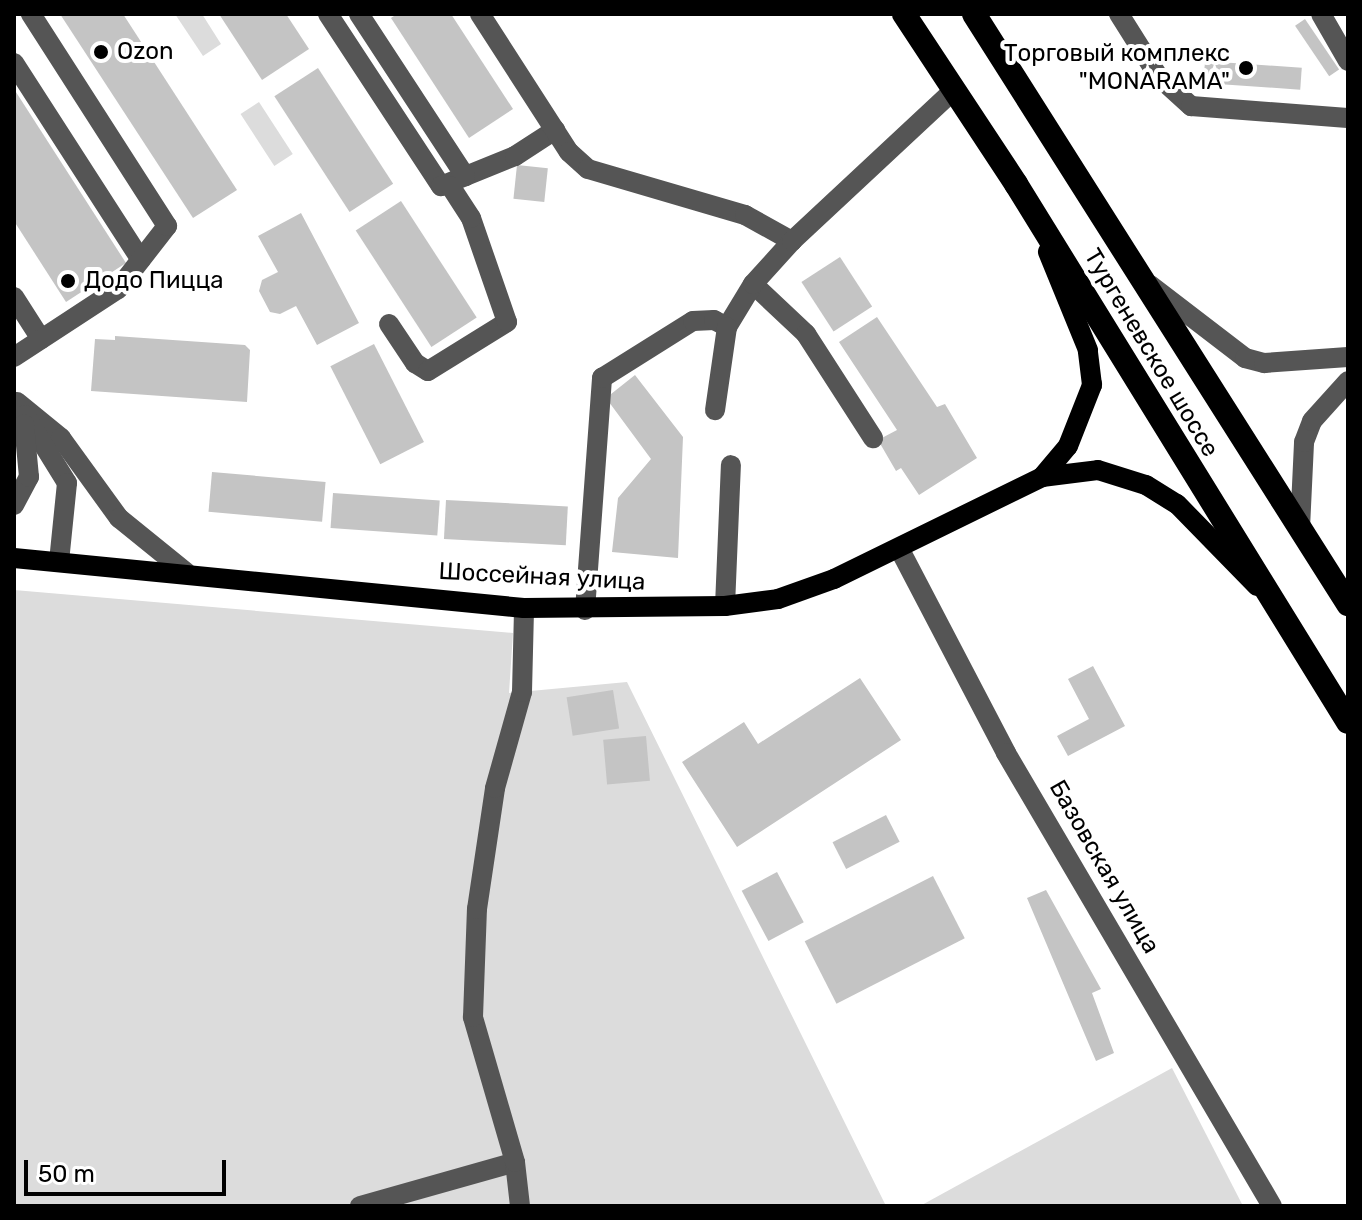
<!DOCTYPE html>
<meta charset="utf-8">
<style>
body{margin:0}
#map{position:relative;width:1362px;height:1220px;overflow:hidden;background:#fff;font-family:Rubik,sans-serif}
div>[style]{position:absolute}
.green>*{inset:0;background:#dcdcdc;transform-origin:0 0}
.building>*{inset:0;background:#c4c4c4;transform-origin:0 0}
.minor>*{height:20px;margin:-10px;padding:0 10px;transform-origin:10px;border-radius:10px;background:#555}
.major>*{height:20px;margin:-10px;padding:0 10px;transform-origin:10px;border-radius:10px;background:#000}
.highway>*{height:24px;margin:-12px;padding:0 12px;transform-origin:12px;border-radius:12px;background:#000}
.dots>*{width:22px;height:22px;translate:-50% -50%;box-sizing:border-box;border:4px solid #fff;border-radius:50%}
span{translate:-50% -50%;white-space:nowrap;text-align:center;line-height:1.15;-webkit-text-stroke:8px #fff;paint-order:stroke}
.poi-label{font-size:24px;color:#000}
.left{translate:0 -50%;text-align:left}
.right{translate:-100% -50%;text-align:right}
.street-label{font-size:24px;color:#000}
.frame{position:absolute;inset:0;border:16px solid #000;pointer-events:none}
.scale{position:absolute;left:24px;top:1160px;width:202px;height:36px;box-sizing:border-box;border:4px solid #000;border-top:0;padding-left:10px;font-size:24px;line-height:28px;white-space:nowrap;color:#000;-webkit-text-stroke:6px #fff;paint-order:stroke}
</style>
<div id="map">
<div class="green">
<div style="clip-path:polygon(175px 14px,202px 14px,221px 44px,203px 56px)"></div>
<div style="left:259px;top:102px;width:62px;height:22px;rotate:57deg"></div>
<div style="clip-path:polygon(14px 590px,513px 633px,509px 693px,627px 682px,886px 1206px,14px 1206px)"></div>
<div style="clip-path:polygon(1172px 1068px,1243px 1206px,920px 1206px)"></div>
</div>
<div class="building">
<div style="clip-path:polygon(60px 14px,123px 14px,237px 190px,193px 218px)"></div>
<div style="clip-path:polygon(219px 14px,286px 14px,309px 49px,262px 80px)"></div>
<div style="clip-path:polygon(397px 14px,451px 14px,513px 109px,469px 138px,391px 18px)"></div>
<div style="left:1305px;top:19px;width:61px;height:12px;rotate:56deg"></div>
<div style="left:1205px;top:61px;width:97px;height:22px;rotate:4deg"></div>
<div style="left:318px;top:68px;width:138px;height:52px;rotate:57deg"></div>
<div style="clip-path:polygon(14px 89px,126px 263px,66px 302px,14px 221px)"></div>
<div style="left:517px;top:165px;width:31px;height:34px;rotate:6deg"></div>
<div style="left:401px;top:201px;width:139px;height:54px;rotate:57deg"></div>
<div style="clip-path:polygon(301px 213px,359px 323px,317px 345px,296px 306px,280px 314px,270px 312px,259px 291px,262px 280px,278px 272px,258px 236px)"></div>
<div style="left:840px;top:257px;width:59px;height:46px;rotate:57deg"></div>
<div style="clip-path:polygon(877px 317px,937px 407px,945px 404px,977px 458px,919px 495px,901px 468px,896px 471px,878px 440px,897px 430px,839px 342px)"></div>
<div style="clip-path:polygon(115px 336px,245px 345px,250px 350px,247px 402px,91px 391px,95px 339px,115px 340px)"></div>
<div style="left:374px;top:344px;width:110px;height:49px;rotate:63deg"></div>
<div style="clip-path:polygon(635px 375px,683px 437px,678px 558px,612px 552px,618px 498px,651px 459px,606px 398px)"></div>
<div style="left:212px;top:472px;width:114px;height:40px;rotate:5deg"></div>
<div style="left:333px;top:493px;width:107px;height:35px;rotate:4deg"></div>
<div style="left:446px;top:500px;width:122px;height:39px;rotate:3deg"></div>
<div style="clip-path:polygon(1093px 666px,1125px 726px,1068px 756px,1057px 736px,1089px 719px,1068px 679px)"></div>
<div style="clip-path:polygon(860px 678px,901px 740px,737px 847px,682px 762px,744px 722px,758px 744px)"></div>
<div style="left:613px;top:690px;width:39px;height:47px;rotate:81deg"></div>
<div style="left:646px;top:736px;width:45px;height:43px;rotate:85deg"></div>
<div style="left:886px;top:815px;width:30px;height:60px;rotate:63deg"></div>
<div style="left:777px;top:872px;width:57px;height:40px;rotate:62deg"></div>
<div style="left:933px;top:876px;width:70px;height:144px;rotate:63deg"></div>
<div style="clip-path:polygon(1046px 890px,1101px 989px,1092px 993px,1114px 1053px,1096px 1061px,1027px 898px)"></div>
</div>
<div class="minor">
<div style="left:328px;top:14px;width:206px;rotate:56.7deg"></div>
<div style="left:441px;top:186px;width:80px;rotate:-22.1deg"></div>
<div style="left:515px;top:156px;width:48px;rotate:-33deg"></div>
<div style="left:359px;top:14px;width:194px;rotate:56.8deg"></div>
<div style="left:480px;top:14px;width:164px;rotate:57.2deg"></div>
<div style="left:569px;top:152px;width:25px;rotate:42deg"></div>
<div style="left:588px;top:169px;width:164px;rotate:16.3deg"></div>
<div style="left:745px;top:215px;width:54px;rotate:29deg"></div>
<div style="left:1119px;top:14px;width:73px;rotate:57.8deg"></div>
<div style="left:1158px;top:76px;width:45px;rotate:42.3deg"></div>
<div style="left:1191px;top:106px;width:157px;rotate:4.4deg"></div>
<div style="left:1321px;top:14px;width:54px;rotate:60.1deg"></div>
<div style="left:14px;top:63px;width:234px;rotate:57.2deg"></div>
<div style="left:753px;top:284px;width:73px;rotate:43.3deg"></div>
<div style="left:806px;top:334px;width:124px;rotate:57.2deg"></div>
<div style="left:1150px;top:285px;width:120px;rotate:37.5deg"></div>
<div style="left:1245px;top:358px;width:20px;rotate:15deg"></div>
<div style="left:1264px;top:363px;width:84px;rotate:-4.1deg"></div>
<div style="left:14px;top:297px;width:50px;rotate:57.3deg"></div>
<div style="left:389px;top:324px;width:47px;rotate:56.3deg"></div>
<div style="left:415px;top:363px;width:15px;rotate:32deg"></div>
<div style="left:428px;top:371px;width:93px;rotate:-31.8deg"></div>
<div style="left:507px;top:322px;width:110px;rotate:-109.1deg"></div>
<div style="left:471px;top:218px;width:38px;rotate:-123deg"></div>
<div style="left:727px;top:327px;width:50px;rotate:-58.8deg"></div>
<div style="left:753px;top:284px;width:58px;rotate:-47.8deg"></div>
<div style="left:792px;top:241px;width:221px;rotate:-43deg"></div>
<div style="left:14px;top:357px;width:124px;rotate:-33.2deg"></div>
<div style="left:118px;top:289px;width:80px;rotate:-52.1deg"></div>
<div style="left:167px;top:226px;width:252px;rotate:-122.7deg"></div>
<div style="left:17px;top:402px;width:57px;rotate:39.3deg"></div>
<div style="left:61px;top:438px;width:99px;rotate:54.1deg"></div>
<div style="left:119px;top:518px;width:87px;rotate:39deg"></div>
<div style="left:25px;top:415px;width:80px;rotate:58.3deg"></div>
<div style="left:67px;top:483px;width:79px;rotate:95.8deg"></div>
<div style="left:14px;top:505px;width:32px;rotate:-62deg"></div>
<div style="left:29px;top:477px;width:53px;rotate:-95.4deg"></div>
<div style="left:1300px;top:528px;width:86px;rotate:-87.3deg"></div>
<div style="left:1304px;top:442px;width:22px;rotate:-69deg"></div>
<div style="left:1312px;top:421px;width:54px;rotate:-48deg"></div>
<div style="left:900px;top:550px;width:229px;rotate:62.4deg"></div>
<div style="left:1006px;top:753px;width:525px;rotate:59.58deg"></div>
<div style="left:725px;top:606px;width:141px;rotate:-87.6deg"></div>
<div style="left:585px;top:610px;width:233px;rotate:-85.8deg"></div>
<div style="left:602px;top:378px;width:107px;rotate:-32.1deg"></div>
<div style="left:693px;top:321px;width:21px;rotate:-3deg"></div>
<div style="left:714px;top:320px;width:15px;rotate:28deg"></div>
<div style="left:727px;top:327px;width:84px;rotate:98.2deg"></div>
<div style="left:360px;top:1206px;width:161px;rotate:-15.8deg"></div>
<div style="left:520px;top:1206px;width:44px;rotate:-96.5deg"></div>
<div style="left:515px;top:1162px;width:151px;rotate:-106.2deg"></div>
<div style="left:473px;top:1017px;width:108px;rotate:-87.9deg"></div>
<div style="left:477px;top:909px;width:122px;rotate:-81.5deg"></div>
<div style="left:495px;top:788px;width:100px;rotate:-74.3deg"></div>
<div style="left:522px;top:692px;width:84px;rotate:-88.6deg"></div>
</div>
<div class="major">
<div style="left:1042px;top:477px;width:40px;rotate:-50deg"></div>
<div style="left:1068px;top:446px;width:66px;rotate:-68.5deg"></div>
<div style="left:1092px;top:385px;width:35px;rotate:-97deg"></div>
<div style="left:1088px;top:350px;width:106px;rotate:-112.2deg"></div>
<div style="left:14px;top:558px;width:512px;rotate:5.6deg"></div>
<div style="left:524px;top:608px;width:201px;rotate:-0.6deg"></div>
<div style="left:725px;top:606px;width:53px;rotate:-7.5deg"></div>
<div style="left:778px;top:599px;width:59px;rotate:-19.7deg"></div>
<div style="left:834px;top:579px;width:232px;rotate:-26.1deg"></div>
<div style="left:1042px;top:477px;width:56px;rotate:-7.1deg"></div>
<div style="left:1098px;top:470px;width:50px;rotate:17.4deg"></div>
<div style="left:1146px;top:485px;width:36px;rotate:32deg"></div>
<div style="left:1177px;top:504px;width:115px;rotate:45.7deg"></div>
</div>
<div class="highway">
<div style="left:904px;top:14px;width:204px;rotate:56.6deg"></div>
<div style="left:1016px;top:184px;width:632px;rotate:58.32deg"></div>
<div style="left:974px;top:14px;width:699px;rotate:57.63deg"></div>
</div>
<div class="dots">
<div style="left:101px;top:52px;background:#000"></div>
<div style="left:1246px;top:68px;background:#000"></div>
<div style="left:68px;top:281px;background:#000"></div>
</div>
<div class="poi-label">
<span class="left" style="left:117px;top:52px">Ozon</span>
<span class="right" style="left:1230px;top:68px">Торговый комплекс<br>"MONARAMA"</span>
<span class="left" style="left:84px;top:281px">Додо Пицца</span>
</div>
<div class="street-label">
<span style="left:1151px;top:353px;rotate:59deg">Тургеневское шоссе</span>
<span style="left:542px;top:577px;rotate:3deg">Шоссейная улица</span>
<span style="left:1104px;top:867px;rotate:60deg">Базовская улица</span>
</div>
<div class="frame"></div>
<div class="scale">50 m</div>
</div>
